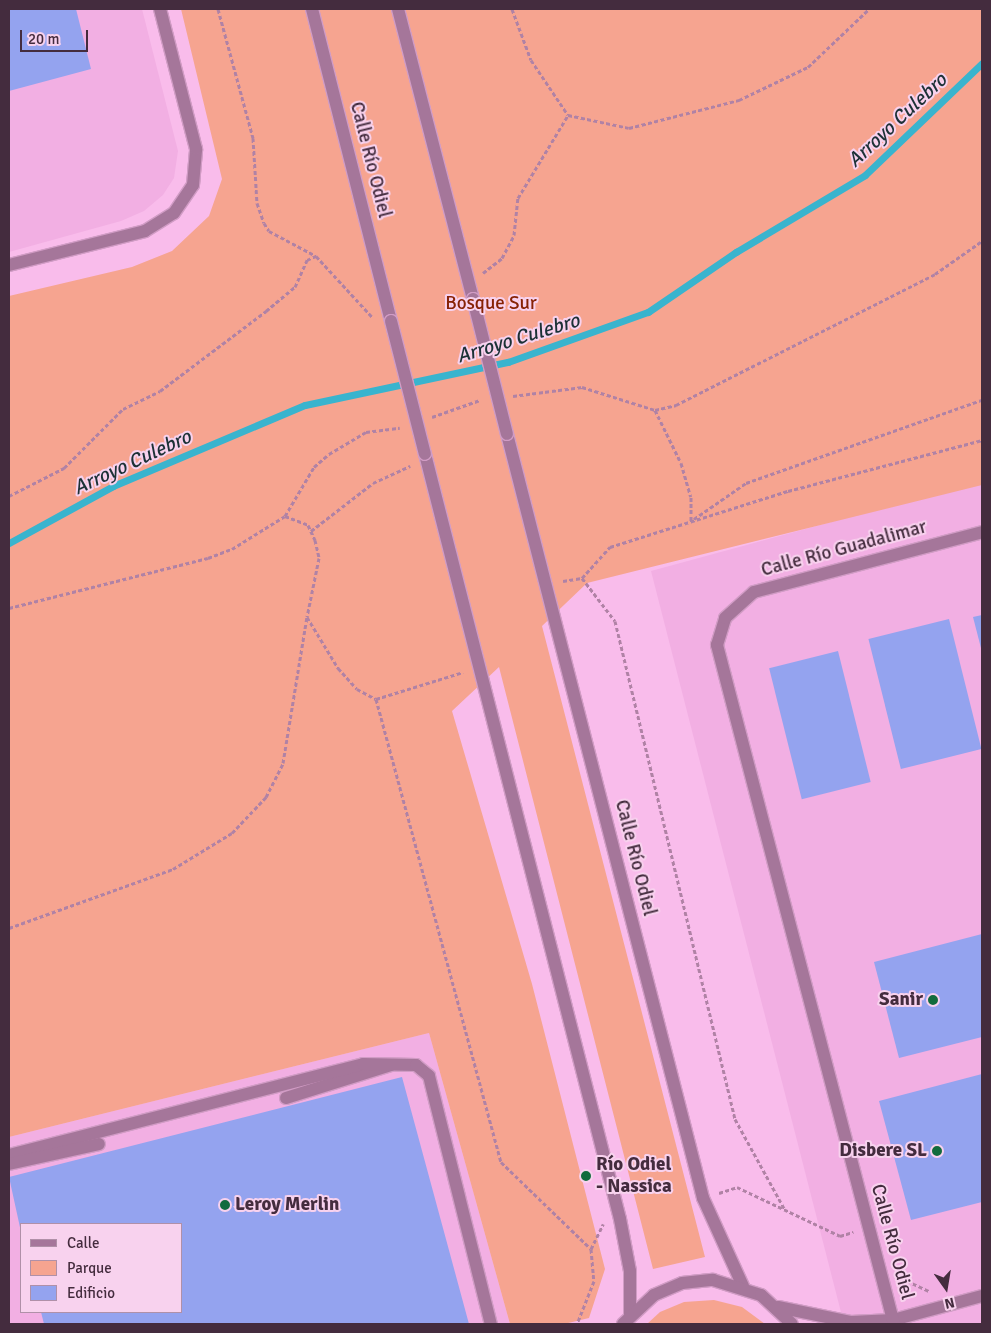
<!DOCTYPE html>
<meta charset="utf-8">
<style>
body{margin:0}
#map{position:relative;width:991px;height:1333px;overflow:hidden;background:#f9bceb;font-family:Signika,sans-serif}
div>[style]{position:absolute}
.built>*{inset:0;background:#f2afe3}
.green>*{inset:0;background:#f6a490}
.stream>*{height:7px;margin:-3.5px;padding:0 3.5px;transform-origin:3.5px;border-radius:3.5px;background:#39b4ce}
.building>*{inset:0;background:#94a3ef;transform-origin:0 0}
.path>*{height:3px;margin-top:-1.5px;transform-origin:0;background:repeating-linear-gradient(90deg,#b082a5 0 4px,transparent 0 6.5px)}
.roads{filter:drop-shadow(1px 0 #d19cc5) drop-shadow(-1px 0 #d19cc5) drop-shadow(0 1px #d19cc5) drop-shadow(0 -1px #d19cc5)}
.minor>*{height:12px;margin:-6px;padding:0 6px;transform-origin:6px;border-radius:6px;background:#a5769a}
.bridges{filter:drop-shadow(1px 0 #d19cc5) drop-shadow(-1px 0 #d19cc5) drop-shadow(0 1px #d19cc5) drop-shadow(0 -1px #d19cc5)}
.minor-bridge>*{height:12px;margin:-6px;padding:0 6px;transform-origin:6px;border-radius:6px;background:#a5769a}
.dots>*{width:14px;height:14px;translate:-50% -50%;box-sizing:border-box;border:2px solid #f8d2ee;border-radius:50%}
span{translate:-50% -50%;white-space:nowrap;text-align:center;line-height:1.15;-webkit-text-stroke:4px #f8d2ee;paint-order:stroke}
.street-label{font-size:19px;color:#442c3e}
.park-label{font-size:19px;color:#872205}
.poi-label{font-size:19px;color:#442c3e;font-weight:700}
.right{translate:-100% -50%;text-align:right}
.left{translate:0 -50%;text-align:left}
.water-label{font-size:20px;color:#1c3136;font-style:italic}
.frame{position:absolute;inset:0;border:10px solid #442c3e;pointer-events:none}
.legend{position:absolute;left:20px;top:1223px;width:162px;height:90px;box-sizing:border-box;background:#f8d2ee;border:1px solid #b090a8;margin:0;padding:6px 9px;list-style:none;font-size:15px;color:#442c3e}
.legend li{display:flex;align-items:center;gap:10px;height:25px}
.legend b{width:25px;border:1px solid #b090a8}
.north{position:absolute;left:921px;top:1263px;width:50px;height:50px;-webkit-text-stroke:4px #f8d2ee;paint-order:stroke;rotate:167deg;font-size:14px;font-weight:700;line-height:20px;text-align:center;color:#442c3e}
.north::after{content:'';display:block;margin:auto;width:18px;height:22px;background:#442c3e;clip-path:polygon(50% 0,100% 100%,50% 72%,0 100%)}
.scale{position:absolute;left:20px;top:30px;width:68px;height:22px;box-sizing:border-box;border:2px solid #442c3e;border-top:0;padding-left:6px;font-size:15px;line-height:18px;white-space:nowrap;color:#442c3e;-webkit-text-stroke:4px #f8d2ee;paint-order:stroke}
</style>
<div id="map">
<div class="built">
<div style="clip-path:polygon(9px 9px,142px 9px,178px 151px,174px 178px,163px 195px,144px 211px,121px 221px,9px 252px)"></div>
<div style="clip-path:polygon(982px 481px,982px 1324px,844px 1324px,651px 571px)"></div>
<div style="clip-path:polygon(evenodd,429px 1033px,510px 1324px,9px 1324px,9px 1137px,429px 1033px,21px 1224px,181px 1224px,181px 1312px,21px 1312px,21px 1224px)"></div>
</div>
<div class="green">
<div style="clip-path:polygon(181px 9px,982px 9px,982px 485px,587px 583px,542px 626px,705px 1257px,653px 1269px,499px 667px,452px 711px,532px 984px,605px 1269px,589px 1318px,564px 1324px,510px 1324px,429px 1033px,9px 1137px,9px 296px,132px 267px,172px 251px,209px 216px,222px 179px)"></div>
<div style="clip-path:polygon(714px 1300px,742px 1307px,765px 1324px,647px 1324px,660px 1312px,684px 1302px)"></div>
</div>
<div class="stream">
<div style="left:9px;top:543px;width:119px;rotate:-28.7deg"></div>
<div style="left:113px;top:486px;width:208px;rotate:-22.9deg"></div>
<div style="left:305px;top:405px;width:208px;rotate:-12deg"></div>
<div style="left:508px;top:362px;width:149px;rotate:-19.7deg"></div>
<div style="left:648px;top:312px;width:107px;rotate:-34.3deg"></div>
<div style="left:736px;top:252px;width:150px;rotate:-30.8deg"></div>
<div style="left:865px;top:175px;width:162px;rotate:-43.7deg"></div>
</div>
<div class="building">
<div style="clip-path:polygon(9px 9px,76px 9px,91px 69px,9px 91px)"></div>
<div style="clip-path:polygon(982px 615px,982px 652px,973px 617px)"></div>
<div style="left:949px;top:619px;width:134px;height:83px;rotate:76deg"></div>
<div style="left:838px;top:651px;width:135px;height:71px;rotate:76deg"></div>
<div style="clip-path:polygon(982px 934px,982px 1037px,899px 1058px,874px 962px)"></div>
<div style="clip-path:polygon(982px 1074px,982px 1202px,911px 1220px,879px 1101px)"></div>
<div style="clip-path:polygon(402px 1077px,469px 1324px,44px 1324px,41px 1312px,181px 1312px,181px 1224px,21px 1224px,21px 1232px,9px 1177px)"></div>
</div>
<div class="path">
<div style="left:218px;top:9px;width:134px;rotate:74.8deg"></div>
<div style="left:253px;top:138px;width:65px;rotate:86.5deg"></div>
<div style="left:257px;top:203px;width:21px;rotate:71deg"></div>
<div style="left:264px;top:223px;width:9px;rotate:58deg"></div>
<div style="left:269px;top:231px;width:53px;rotate:28deg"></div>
<div style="left:512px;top:9px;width:54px;rotate:69.6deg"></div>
<div style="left:531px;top:60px;width:66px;rotate:56.1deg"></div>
<div style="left:483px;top:273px;width:24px;rotate:-38deg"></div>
<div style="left:502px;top:258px;width:26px;rotate:-62deg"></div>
<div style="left:514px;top:235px;width:37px;rotate:-84deg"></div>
<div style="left:518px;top:198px;width:97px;rotate:-58.9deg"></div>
<div style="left:568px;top:115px;width:62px;rotate:12deg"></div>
<div style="left:629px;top:128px;width:114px;rotate:-14.3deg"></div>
<div style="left:739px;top:100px;width:76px;rotate:-25.6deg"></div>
<div style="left:808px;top:67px;width:84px;rotate:-43.6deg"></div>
<div style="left:513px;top:396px;width:70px;rotate:-7.4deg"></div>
<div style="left:582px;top:387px;width:77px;rotate:17.5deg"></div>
<div style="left:655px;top:410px;width:22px;rotate:-13deg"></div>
<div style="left:676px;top:405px;width:290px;rotate:-26.8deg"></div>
<div style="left:935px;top:274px;width:57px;rotate:-35.1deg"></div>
<div style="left:655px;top:410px;width:59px;rotate:63.9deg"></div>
<div style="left:681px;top:463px;width:35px;rotate:74deg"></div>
<div style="left:691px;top:497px;width:25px;rotate:90deg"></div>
<div style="left:432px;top:417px;width:51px;rotate:-19.5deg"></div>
<div style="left:9px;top:496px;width:62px;rotate:-27deg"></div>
<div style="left:64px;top:468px;width:83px;rotate:-45deg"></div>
<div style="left:123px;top:409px;width:41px;rotate:-25.9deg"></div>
<div style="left:160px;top:391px;width:133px;rotate:-37deg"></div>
<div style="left:266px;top:311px;width:38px;rotate:-40deg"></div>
<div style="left:295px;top:287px;width:30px;rotate:-66deg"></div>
<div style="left:307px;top:260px;width:10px;rotate:-24deg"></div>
<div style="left:316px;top:256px;width:83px;rotate:47.4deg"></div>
<div style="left:285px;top:516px;width:57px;rotate:-59.4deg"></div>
<div style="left:314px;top:467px;width:20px;rotate:-41deg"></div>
<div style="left:329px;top:454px;width:43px;rotate:-30.7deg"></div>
<div style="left:366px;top:432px;width:34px;rotate:-7deg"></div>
<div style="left:694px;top:519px;width:63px;rotate:-34.7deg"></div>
<div style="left:746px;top:483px;width:250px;rotate:-19.4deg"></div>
<div style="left:311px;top:531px;width:78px;rotate:-37.7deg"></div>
<div style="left:373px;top:483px;width:41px;rotate:-24.7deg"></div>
<div style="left:582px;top:578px;width:54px;rotate:52.5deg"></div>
<div style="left:615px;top:621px;width:512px;rotate:76.45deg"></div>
<div style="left:735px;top:1119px;width:104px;rotate:61.2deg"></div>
<div style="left:563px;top:581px;width:19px;rotate:-9deg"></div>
<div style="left:582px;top:578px;width:42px;rotate:-47.9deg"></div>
<div style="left:610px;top:547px;width:187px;rotate:-17.5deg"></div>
<div style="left:788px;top:491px;width:201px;rotate:-14.7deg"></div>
<div style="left:9px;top:608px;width:205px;rotate:-14.1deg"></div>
<div style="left:208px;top:558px;width:26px;rotate:-21deg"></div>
<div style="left:232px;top:549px;width:62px;rotate:-31.9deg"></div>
<div style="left:285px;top:516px;width:25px;rotate:21deg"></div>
<div style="left:308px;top:525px;width:17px;rotate:65deg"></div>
<div style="left:315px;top:540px;width:18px;rotate:77deg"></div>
<div style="left:319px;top:558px;width:60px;rotate:101.5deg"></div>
<div style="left:376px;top:699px;width:480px;rotate:74.9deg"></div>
<div style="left:501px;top:1162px;width:125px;rotate:44deg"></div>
<div style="left:591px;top:1249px;width:32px;rotate:85deg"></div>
<div style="left:594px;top:1281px;width:46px;rotate:111.6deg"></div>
<div style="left:9px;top:928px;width:174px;rotate:-19.8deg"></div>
<div style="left:173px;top:869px;width:69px;rotate:-31.4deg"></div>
<div style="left:232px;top:833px;width:50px;rotate:-46.6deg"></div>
<div style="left:266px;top:797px;width:38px;rotate:-63deg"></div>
<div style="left:283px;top:763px;width:148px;rotate:-80.7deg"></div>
<div style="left:307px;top:617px;width:60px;rotate:58.7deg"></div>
<div style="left:338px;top:668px;width:28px;rotate:48deg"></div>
<div style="left:357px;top:689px;width:21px;rotate:28deg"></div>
<div style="left:376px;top:699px;width:91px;rotate:-17.2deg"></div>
<div style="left:719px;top:1193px;width:19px;rotate:-18deg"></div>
<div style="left:737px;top:1187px;width:114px;rotate:25.4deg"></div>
<div style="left:840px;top:1236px;width:14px;rotate:-17deg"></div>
<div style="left:591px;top:1249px;width:28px;rotate:-64deg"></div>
<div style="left:901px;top:1278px;width:31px;rotate:25deg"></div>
</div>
<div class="roads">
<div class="minor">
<div style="left:312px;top:9px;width:322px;rotate:75.8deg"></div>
<div style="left:398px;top:9px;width:300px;rotate:75.5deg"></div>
<div style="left:9px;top:265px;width:140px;rotate:-14deg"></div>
<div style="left:145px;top:231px;width:34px;rotate:-32deg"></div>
<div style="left:174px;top:213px;width:34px;rotate:-56deg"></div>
<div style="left:193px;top:185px;width:36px;rotate:-85deg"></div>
<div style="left:196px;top:149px;width:145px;rotate:-104.4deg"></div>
<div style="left:507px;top:434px;width:789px;rotate:75.61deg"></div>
<div style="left:703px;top:1198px;width:97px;rotate:65.6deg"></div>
<div style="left:425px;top:454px;width:789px;rotate:75.7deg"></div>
<div style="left:620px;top:1219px;width:53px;rotate:79.1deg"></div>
<div style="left:630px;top:1271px;width:43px;rotate:90deg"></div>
<div style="left:286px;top:1098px;width:110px;rotate:-17.4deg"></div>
<div style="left:9px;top:1155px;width:366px;rotate:-14.4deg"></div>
<div style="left:363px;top:1064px;width:53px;rotate:1.1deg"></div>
<div style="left:416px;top:1065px;width:17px;rotate:40deg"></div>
<div style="left:429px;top:1076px;width:256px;rotate:76deg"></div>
<div style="left:9px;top:1164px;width:92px;rotate:-12.5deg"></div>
<div style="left:778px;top:1307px;width:75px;rotate:11.6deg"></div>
<div style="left:851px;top:1322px;width:42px;rotate:-2.7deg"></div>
<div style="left:893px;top:1320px;width:92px;rotate:-15.1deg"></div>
<div style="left:623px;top:1324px;width:42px;rotate:-43.1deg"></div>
<div style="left:654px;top:1295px;width:30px;rotate:-23deg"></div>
<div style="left:682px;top:1283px;width:31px;rotate:-6deg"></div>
<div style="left:713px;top:1280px;width:50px;rotate:17.4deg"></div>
<div style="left:761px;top:1295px;width:42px;rotate:43.1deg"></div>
<div style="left:894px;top:1324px;width:702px;rotate:-104.61deg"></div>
<div style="left:717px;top:645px;width:28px;rotate:-73deg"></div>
<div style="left:725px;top:618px;width:39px;rotate:-42deg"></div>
<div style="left:754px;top:592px;width:236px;rotate:-14.7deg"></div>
</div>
</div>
<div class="bridges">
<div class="minor-bridge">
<div style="left:473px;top:299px;width:139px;rotate:75.9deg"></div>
<div style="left:391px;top:321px;width:137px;rotate:75.7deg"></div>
</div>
</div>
<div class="dots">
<div style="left:933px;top:1000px;background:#126b3d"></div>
<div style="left:937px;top:1151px;background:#126b3d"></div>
<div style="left:586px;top:1176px;background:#126b3d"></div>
<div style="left:225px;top:1205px;background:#126b3d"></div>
</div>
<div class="street-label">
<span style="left:370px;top:160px;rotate:76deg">Calle Río Odiel</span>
<span style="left:844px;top:549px;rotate:-15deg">Calle Río Guadalimar</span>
<span style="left:635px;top:858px;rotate:76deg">Calle Río Odiel</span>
<span style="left:892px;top:1242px;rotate:75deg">Calle Río Odiel</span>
</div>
<div class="park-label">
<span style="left:491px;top:304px">Bosque Sur</span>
</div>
<div class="poi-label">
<span class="right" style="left:923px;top:1000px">Sanir</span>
<span class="right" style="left:927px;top:1151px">Disbere SL</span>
<span class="left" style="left:596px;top:1176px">Río Odiel<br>- Nassica</span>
<span class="left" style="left:235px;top:1205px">Leroy Merlin</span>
</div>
<div class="water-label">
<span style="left:897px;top:120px;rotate:-43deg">Arroyo Culebro</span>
<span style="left:518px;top:338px;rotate:-17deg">Arroyo Culebro</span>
<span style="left:132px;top:462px;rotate:-25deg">Arroyo Culebro</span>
</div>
<div class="frame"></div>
<ul class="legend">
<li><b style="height:6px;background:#a5769a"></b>Calle</li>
<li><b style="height:14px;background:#f6a490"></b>Parque</li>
<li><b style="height:14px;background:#94a3ef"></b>Edificio</li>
</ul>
<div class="north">N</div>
<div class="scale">20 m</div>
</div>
